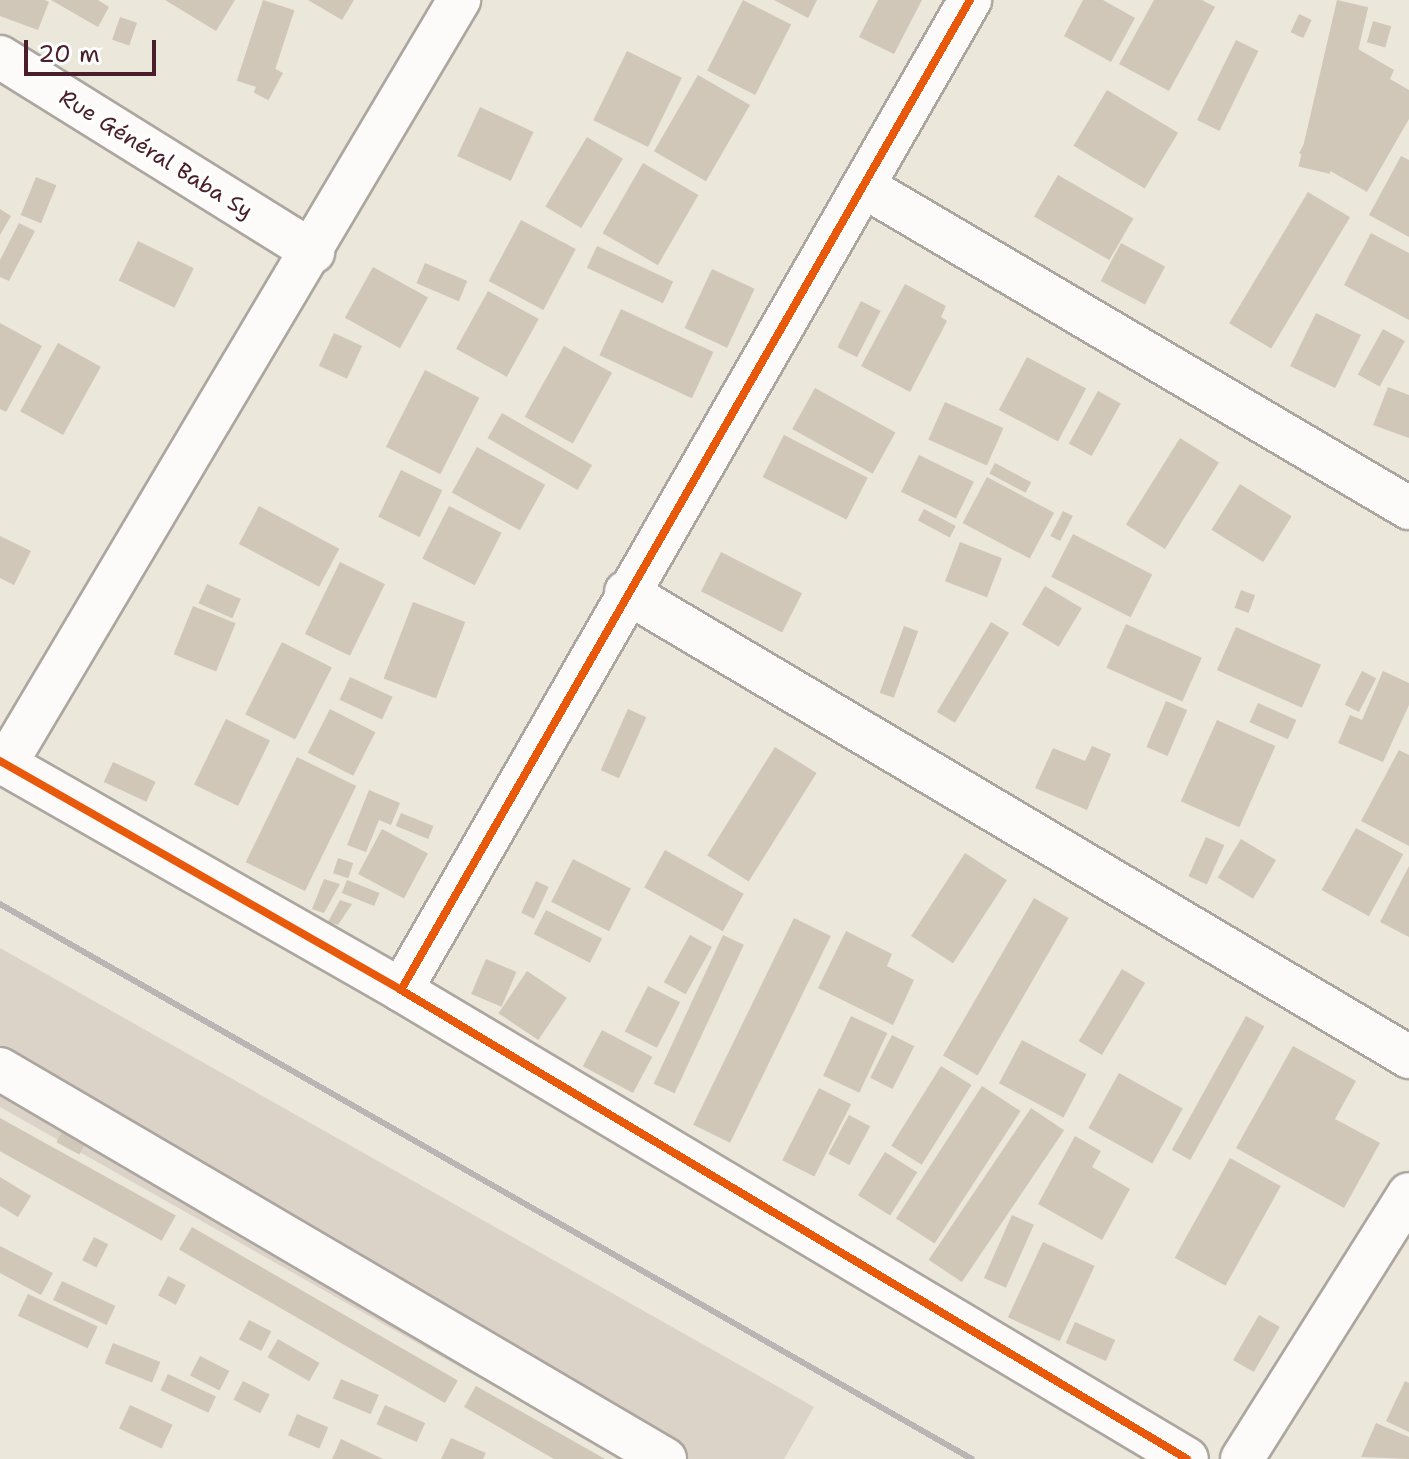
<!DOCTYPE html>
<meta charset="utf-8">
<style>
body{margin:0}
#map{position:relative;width:1409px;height:1459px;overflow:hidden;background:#ebe7da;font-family:"Shantell Sans",sans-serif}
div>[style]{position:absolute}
.industrial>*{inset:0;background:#dbd2c8}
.building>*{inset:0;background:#d1c7b8;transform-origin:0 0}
.roads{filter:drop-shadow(2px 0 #ada6a0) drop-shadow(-2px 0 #ada6a0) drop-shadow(0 2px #ada6a0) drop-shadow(0 -2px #ada6a0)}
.street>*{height:42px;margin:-21px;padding:0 21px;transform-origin:21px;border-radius:21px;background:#fcfbf9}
.rail>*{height:6px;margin:-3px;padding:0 3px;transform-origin:3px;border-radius:3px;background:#bab4b4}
.cycleway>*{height:8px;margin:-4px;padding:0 4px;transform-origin:4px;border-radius:4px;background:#e8590c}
span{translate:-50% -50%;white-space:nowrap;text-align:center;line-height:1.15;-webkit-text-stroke:7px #fff;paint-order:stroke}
.street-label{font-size:22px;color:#4a1f2b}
.scale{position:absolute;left:24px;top:40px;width:132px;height:36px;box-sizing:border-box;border:4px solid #4a1f2b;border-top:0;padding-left:10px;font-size:24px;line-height:28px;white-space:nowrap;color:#4a1f2b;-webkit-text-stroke:6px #fff;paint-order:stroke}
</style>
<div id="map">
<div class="industrial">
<div style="clip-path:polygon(0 948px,814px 1407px,784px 1459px,622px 1459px,0 1107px)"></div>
</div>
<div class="building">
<div style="clip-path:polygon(0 0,45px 0,49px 2px,38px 30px,0 16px)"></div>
<div style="clip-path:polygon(51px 0,98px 0,109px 7px,98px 27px)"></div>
<div style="clip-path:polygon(165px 0,235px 0,216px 31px)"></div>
<div style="left:263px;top:0;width:33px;height:85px;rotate:18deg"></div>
<div style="clip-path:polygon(308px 0,354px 0,342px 20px)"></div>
<div style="left:743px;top:0;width:54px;height:79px;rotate:27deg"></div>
<div style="clip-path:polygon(774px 0,817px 0,808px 18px)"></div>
<div style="clip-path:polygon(878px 0,922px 0,894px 54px,859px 37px)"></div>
<div style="clip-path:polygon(1083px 0,1103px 0,1135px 18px,1111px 62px,1064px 36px)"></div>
<div style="clip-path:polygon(1154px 0,1202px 0,1215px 7px,1169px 91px,1119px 64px)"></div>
<div style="left:1337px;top:0;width:32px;height:171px;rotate:13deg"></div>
<div style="left:1299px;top:14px;width:14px;height:20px;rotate:25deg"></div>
<div style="left:120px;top:17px;width:18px;height:24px;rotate:19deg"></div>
<div style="left:1373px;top:21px;width:19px;height:22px;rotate:16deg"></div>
<div style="left:1236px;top:40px;width:25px;height:89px;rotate:26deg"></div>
<div style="clip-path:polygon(1358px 49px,1394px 70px,1390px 79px,1409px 90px,1409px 119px,1367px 192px,1299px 153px)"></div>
<div style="left:627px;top:51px;width:61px;height:77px;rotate:26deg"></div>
<div style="left:268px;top:65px;width:17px;height:31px;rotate:28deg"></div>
<div style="left:698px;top:75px;width:60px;height:88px;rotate:30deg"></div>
<div style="left:1107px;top:90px;width:83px;height:65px;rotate:31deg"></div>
<div style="left:480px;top:107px;width:59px;height:54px;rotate:25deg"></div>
<div style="left:587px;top:137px;width:42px;height:81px;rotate:31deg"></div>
<div style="clip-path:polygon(1401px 156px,1409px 160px,1409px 237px,1369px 215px)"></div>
<div style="left:643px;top:163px;width:64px;height:81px;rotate:30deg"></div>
<div style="left:1058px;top:175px;width:87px;height:48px;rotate:30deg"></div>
<div style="left:36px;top:177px;width:22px;height:41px;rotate:22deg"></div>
<div style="left:1308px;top:192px;width:49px;height:153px;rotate:31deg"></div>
<div style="clip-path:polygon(0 209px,11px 216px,0 235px)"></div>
<div style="left:521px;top:220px;width:62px;height:69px;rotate:28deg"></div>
<div style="clip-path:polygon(19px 223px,35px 231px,9px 281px,0 277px,0 260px)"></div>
<div style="clip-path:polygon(1371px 233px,1409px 253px,1409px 320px,1344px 285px)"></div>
<div style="left:138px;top:241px;width:62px;height:44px;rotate:26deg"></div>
<div style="left:1121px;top:243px;width:50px;height:43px;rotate:28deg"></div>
<div style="left:597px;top:246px;width:84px;height:24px;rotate:25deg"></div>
<div style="left:425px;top:263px;width:46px;height:22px;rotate:23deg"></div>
<div style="left:373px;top:267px;width:63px;height:58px;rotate:29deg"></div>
<div style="left:712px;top:269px;width:47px;height:65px;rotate:25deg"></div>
<div style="clip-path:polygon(905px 284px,946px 306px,941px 317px,947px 321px,910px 392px,861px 366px)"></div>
<div style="left:488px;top:291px;width:58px;height:66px;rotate:29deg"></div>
<div style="left:861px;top:301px;width:22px;height:52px;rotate:27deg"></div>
<div style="left:621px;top:309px;width:102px;height:51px;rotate:25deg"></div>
<div style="left:1316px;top:313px;width:50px;height:59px;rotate:26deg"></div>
<div style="clip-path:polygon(0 323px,42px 346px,6px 412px,0 409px)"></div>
<div style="left:1383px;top:329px;width:25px;height:52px;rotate:29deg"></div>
<div style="left:334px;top:333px;width:31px;height:36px;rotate:25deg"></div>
<div style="left:58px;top:343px;width:49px;height:78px;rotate:29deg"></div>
<div style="left:564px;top:346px;width:55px;height:81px;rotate:29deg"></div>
<div style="left:1027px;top:357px;width:67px;height:60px;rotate:28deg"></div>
<div style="left:425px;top:370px;width:61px;height:86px;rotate:27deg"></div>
<div style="clip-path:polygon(1388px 387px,1409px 395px,1409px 438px,1373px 425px)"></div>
<div style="left:815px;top:388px;width:92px;height:47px;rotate:29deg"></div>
<div style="left:1098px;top:391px;width:26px;height:60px;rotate:29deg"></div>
<div style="left:945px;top:402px;width:64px;height:41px;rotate:24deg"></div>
<div style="left:502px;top:413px;width:104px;height:29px;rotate:30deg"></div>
<div style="left:784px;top:435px;width:94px;height:47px;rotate:27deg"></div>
<div style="left:1180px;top:438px;width:46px;height:102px;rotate:32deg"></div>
<div style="left:477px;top:447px;width:78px;height:52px;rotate:29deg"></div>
<div style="left:919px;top:455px;width:61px;height:41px;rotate:26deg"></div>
<div style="left:995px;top:463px;width:41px;height:12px;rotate:28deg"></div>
<div style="left:401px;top:470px;width:46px;height:52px;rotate:26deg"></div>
<div style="left:987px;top:477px;width:76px;height:52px;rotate:28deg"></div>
<div style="left:1240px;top:484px;width:61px;height:54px;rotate:32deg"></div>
<div style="left:259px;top:506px;width:91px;height:43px;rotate:28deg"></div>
<div style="left:449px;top:506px;width:59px;height:59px;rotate:27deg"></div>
<div style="left:924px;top:509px;width:36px;height:13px;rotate:28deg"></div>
<div style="left:1063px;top:511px;width:11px;height:28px;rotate:27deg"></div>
<div style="left:1073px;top:534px;width:89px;height:48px;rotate:27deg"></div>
<div style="clip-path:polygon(0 536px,31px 551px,14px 585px,0 578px)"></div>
<div style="left:960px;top:542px;width:45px;height:42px;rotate:21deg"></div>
<div style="left:721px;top:552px;width:91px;height:44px;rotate:27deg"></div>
<div style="left:340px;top:562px;width:50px;height:80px;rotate:26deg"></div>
<div style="left:207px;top:584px;width:37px;height:21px;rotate:24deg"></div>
<div style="left:1045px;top:586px;width:43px;height:45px;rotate:31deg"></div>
<div style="left:1241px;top:590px;width:15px;height:19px;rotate:20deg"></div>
<div style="left:413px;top:602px;width:56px;height:82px;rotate:21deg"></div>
<div style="left:193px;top:606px;width:46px;height:52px;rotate:22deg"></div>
<div style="left:991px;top:622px;width:21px;height:105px;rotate:31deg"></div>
<div style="left:1126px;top:624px;width:83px;height:48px;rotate:24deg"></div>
<div style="left:904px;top:626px;width:15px;height:71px;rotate:20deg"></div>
<div style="left:1236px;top:627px;width:93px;height:47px;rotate:24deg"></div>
<div style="left:282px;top:642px;width:56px;height:81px;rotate:27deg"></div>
<div style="left:1362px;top:671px;width:16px;height:38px;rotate:27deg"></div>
<div style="clip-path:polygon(1383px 671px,1409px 683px,1409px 705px,1383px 762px,1338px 743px,1350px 715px,1362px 720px)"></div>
<div style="left:350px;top:677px;width:47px;height:25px;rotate:25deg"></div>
<div style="left:1166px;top:701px;width:23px;height:50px;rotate:23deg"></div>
<div style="left:1258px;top:703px;width:42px;height:21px;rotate:24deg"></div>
<div style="left:330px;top:709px;width:51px;height:49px;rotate:27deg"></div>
<div style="left:628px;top:709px;width:20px;height:67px;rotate:24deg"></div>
<div style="left:226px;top:719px;width:49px;height:73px;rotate:26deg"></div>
<div style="left:1217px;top:720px;width:64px;height:89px;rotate:24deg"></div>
<div style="clip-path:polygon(1092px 746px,1111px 754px,1087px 810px,1035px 788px,1053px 748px,1085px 761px)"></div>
<div style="left:775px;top:747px;width:49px;height:128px;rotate:32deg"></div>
<div style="clip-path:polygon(1399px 750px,1409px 755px,1409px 846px,1361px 821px)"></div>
<div style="left:297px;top:757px;width:66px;height:117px;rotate:26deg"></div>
<div style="left:113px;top:762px;width:47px;height:22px;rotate:25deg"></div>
<div style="clip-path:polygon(369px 790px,400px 803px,391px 825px,379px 820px,366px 852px,347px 845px)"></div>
<div style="left:401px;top:813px;width:35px;height:14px;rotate:22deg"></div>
<div style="left:1356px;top:828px;width:54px;height:71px;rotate:29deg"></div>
<div style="left:382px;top:829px;width:52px;height:51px;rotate:28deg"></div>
<div style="left:1206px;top:837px;width:20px;height:43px;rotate:24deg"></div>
<div style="left:1241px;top:839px;width:41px;height:45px;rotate:31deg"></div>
<div style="left:665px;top:850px;width:90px;height:43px;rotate:29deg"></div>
<div style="left:965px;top:853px;width:50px;height:99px;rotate:33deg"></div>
<div style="left:338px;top:858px;width:16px;height:16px;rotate:18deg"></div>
<div style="left:573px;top:859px;width:65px;height:48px;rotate:27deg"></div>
<div style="clip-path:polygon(1409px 866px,1409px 937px,1380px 922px)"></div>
<div style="clip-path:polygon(324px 879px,340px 884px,324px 913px,312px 909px)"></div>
<div style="left:347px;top:880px;width:35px;height:14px;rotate:22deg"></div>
<div style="left:536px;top:881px;width:14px;height:35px;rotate:25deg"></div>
<div style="left:1034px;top:898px;width:40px;height:182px;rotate:30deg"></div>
<div style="clip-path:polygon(340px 900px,352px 904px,338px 925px,328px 922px)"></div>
<div style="left:546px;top:910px;width:63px;height:27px;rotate:27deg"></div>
<div style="left:794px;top:918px;width:41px;height:230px;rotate:26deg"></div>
<div style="clip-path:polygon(846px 931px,892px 954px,887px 966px,914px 980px,893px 1025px,818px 988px)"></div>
<div style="left:690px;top:935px;width:25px;height:54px;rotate:29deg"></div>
<div style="left:723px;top:935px;width:23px;height:164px;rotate:25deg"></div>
<div style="left:486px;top:959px;width:33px;height:38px;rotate:23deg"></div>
<div style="left:1122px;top:969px;width:27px;height:84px;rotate:31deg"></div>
<div style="left:527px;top:971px;width:48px;height:51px;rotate:34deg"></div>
<div style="left:648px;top:986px;width:36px;height:51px;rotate:27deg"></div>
<div style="left:851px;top:1016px;width:40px;height:66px;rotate:25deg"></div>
<div style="left:1246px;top:1016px;width:21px;height:153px;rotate:29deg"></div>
<div style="left:602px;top:1030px;width:57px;height:41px;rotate:28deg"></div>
<div style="left:892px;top:1035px;width:25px;height:48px;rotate:27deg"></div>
<div style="left:1022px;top:1040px;width:73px;height:49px;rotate:28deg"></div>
<div style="clip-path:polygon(1293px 1046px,1356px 1081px,1335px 1119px,1380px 1143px,1344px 1208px,1236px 1148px)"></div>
<div style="left:941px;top:1066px;width:36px;height:94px;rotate:32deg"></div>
<div style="left:1119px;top:1073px;width:73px;height:63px;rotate:29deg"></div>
<div style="left:982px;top:1086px;width:46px;height:158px;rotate:33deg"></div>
<div style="left:819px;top:1088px;width:36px;height:81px;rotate:27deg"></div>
<div style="left:1031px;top:1108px;width:40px;height:183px;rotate:34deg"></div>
<div style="left:849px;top:1115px;width:24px;height:44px;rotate:28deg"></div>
<div style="left:0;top:1118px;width:201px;height:29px;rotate:29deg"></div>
<div style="left:63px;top:1130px;width:26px;height:14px;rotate:28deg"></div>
<div style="clip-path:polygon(1075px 1136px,1101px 1151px,1092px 1167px,1130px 1189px,1102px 1240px,1038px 1204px)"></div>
<div style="left:885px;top:1152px;width:38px;height:51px;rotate:32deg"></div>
<div style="left:1230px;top:1158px;width:58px;height:114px;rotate:29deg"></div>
<div style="clip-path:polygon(0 1177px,31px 1196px,18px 1217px,0 1206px)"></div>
<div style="left:1012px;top:1215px;width:24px;height:69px;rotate:24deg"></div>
<div style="left:192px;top:1227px;width:307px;height:26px;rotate:30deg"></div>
<div style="left:94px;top:1237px;width:16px;height:26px;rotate:27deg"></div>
<div style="left:1043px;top:1242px;width:57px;height:83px;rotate:25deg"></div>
<div style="clip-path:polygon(0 1246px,53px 1273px,41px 1295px,0 1273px)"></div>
<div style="left:168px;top:1276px;width:20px;height:22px;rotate:27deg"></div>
<div style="left:62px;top:1281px;width:59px;height:21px;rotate:25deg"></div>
<div style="left:28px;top:1294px;width:77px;height:24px;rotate:25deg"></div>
<div style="left:1259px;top:1315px;width:24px;height:52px;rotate:30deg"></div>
<div style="left:249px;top:1320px;width:25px;height:22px;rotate:27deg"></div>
<div style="left:1075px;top:1322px;width:44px;height:23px;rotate:24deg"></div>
<div style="left:278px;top:1339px;width:48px;height:21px;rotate:30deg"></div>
<div style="left:113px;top:1343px;width:51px;height:22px;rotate:22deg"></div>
<div style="left:200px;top:1356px;width:33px;height:22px;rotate:27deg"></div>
<div style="left:168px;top:1374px;width:53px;height:18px;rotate:25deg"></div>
<div style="left:341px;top:1379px;width:41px;height:21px;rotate:23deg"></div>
<div style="left:243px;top:1381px;width:30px;height:21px;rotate:27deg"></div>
<div style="clip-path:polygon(1405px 1381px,1409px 1383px,1409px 1432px,1386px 1421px)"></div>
<div style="clip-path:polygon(476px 1386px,605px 1459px,554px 1459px,464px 1407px)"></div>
<div style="left:130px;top:1405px;width:47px;height:26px;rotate:25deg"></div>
<div style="left:385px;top:1405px;width:44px;height:21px;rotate:24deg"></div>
<div style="left:297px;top:1414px;width:34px;height:23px;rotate:23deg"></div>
<div style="clip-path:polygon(1376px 1423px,1409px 1437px,1409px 1459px,1361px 1457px)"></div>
<div style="clip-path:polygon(451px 1438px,486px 1453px,483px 1459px,441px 1459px)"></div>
<div style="clip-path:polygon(341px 1439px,383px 1459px,332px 1459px)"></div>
</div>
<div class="roads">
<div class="street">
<div style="left:0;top:57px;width:369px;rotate:31.9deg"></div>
<div style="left:863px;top:186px;width:634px;rotate:30.53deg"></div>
<div style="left:626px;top:592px;width:911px;rotate:30.7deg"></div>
<div style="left:0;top:761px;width:462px;rotate:29.7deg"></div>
<div style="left:401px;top:990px;width:915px;rotate:30.82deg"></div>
<div style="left:5px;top:765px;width:890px;rotate:-59.31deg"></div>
<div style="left:401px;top:990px;width:1142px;rotate:-60.11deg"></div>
<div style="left:0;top:1069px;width:771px;rotate:30.39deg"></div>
<div style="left:1242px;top:1459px;width:313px;rotate:-57.8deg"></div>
</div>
</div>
<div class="rail">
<div style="left:0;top:904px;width:1119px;rotate:29.73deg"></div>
</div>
<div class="cycleway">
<div style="left:0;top:761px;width:462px;rotate:29.7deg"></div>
<div style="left:401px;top:990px;width:915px;rotate:30.82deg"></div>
<div style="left:401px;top:990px;width:1142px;rotate:-60.11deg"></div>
</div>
<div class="street-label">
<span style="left:156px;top:154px;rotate:32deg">Rue Général Baba Sy</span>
</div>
<div class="scale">20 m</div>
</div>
